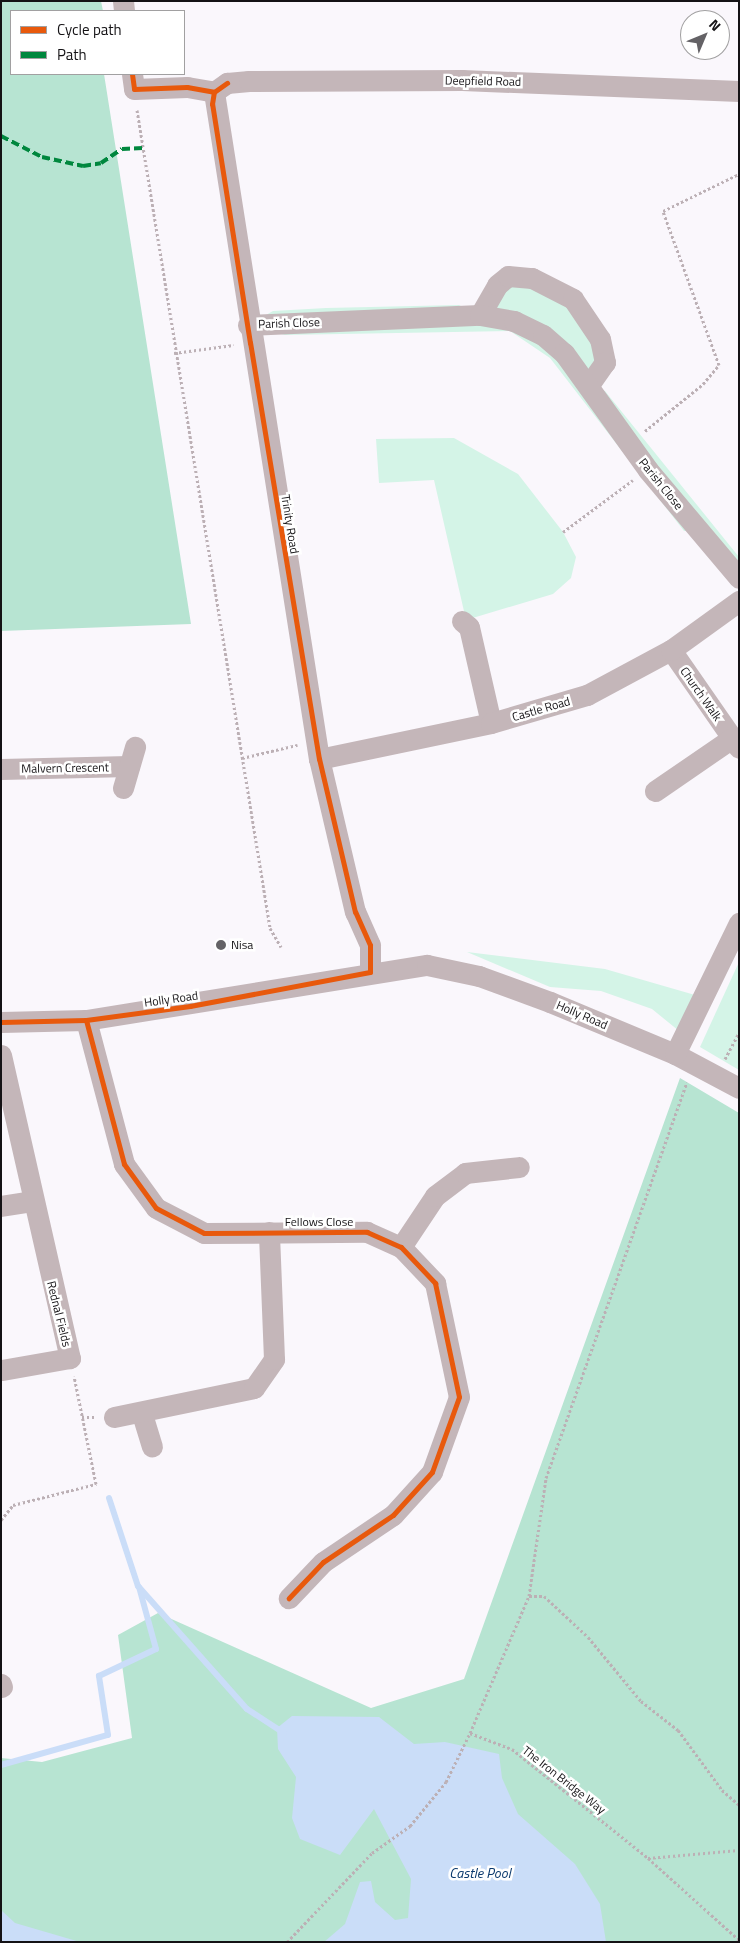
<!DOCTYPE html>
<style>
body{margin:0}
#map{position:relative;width:740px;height:1943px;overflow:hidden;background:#faf7fc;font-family:"Titillium Web",sans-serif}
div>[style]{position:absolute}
.green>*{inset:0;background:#d4f4e7}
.forest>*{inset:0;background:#b7e4d2}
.water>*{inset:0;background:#caddf8}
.stream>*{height:6px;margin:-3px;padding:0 3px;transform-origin:3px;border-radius:3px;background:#caddf8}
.path>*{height:3px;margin-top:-1.5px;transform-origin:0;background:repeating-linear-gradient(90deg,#bcb0b5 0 2.5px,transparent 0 5px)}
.minor>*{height:21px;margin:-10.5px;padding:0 10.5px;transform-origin:10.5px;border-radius:10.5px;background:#c4b6b9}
.quiet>*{height:4px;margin-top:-2px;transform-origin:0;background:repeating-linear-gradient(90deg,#00873e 0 8px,transparent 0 12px)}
.cycleway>*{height:5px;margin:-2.5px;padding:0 2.5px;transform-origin:2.5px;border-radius:2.5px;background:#e8590c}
.dots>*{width:14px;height:14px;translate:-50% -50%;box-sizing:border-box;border:2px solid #fff;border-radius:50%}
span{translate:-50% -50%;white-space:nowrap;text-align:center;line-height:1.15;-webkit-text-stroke:5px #fff;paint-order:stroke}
.street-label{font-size:12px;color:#141215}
.poi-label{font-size:12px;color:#141215}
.left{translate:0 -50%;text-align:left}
.water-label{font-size:14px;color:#0a396d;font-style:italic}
.frame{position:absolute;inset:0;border:2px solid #141215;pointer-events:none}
.legend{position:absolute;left:10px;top:10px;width:175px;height:65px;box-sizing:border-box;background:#fff;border:1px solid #a1a0a1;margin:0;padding:6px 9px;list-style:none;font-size:15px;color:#141215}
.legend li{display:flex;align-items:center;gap:10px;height:25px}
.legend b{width:25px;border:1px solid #a1a0a1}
.north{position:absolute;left:680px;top:10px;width:50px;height:50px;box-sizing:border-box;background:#fff;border:1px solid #a1a0a1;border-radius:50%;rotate:45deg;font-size:14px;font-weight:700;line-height:20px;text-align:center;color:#141215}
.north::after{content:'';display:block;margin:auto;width:18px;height:22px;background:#646266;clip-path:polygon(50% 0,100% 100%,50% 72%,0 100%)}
</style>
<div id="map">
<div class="green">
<div style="clip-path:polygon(497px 285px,552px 287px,600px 339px,589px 386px,605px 391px,739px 557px,739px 578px,700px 531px,684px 531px,550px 358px,510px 331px,285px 335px,248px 325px,273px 311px,326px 308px,459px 305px,479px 315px)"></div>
<div style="clip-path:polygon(454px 438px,518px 474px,563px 532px,576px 557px,571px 578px,553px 594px,466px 620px,434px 480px,379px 483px,376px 439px)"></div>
<div style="clip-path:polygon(467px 952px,605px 969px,695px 995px,684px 1035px,652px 1009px,601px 991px,550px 987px)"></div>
<div style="clip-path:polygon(739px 962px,739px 1070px,700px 1047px)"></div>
</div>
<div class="forest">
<div style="clip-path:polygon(1px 1px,101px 1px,103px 11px,11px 11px,11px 74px,104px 74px,191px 624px,1px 631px)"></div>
<div style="clip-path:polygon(680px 1078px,739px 1113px,739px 1942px,1px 1942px,1px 1758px,42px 1762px,132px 1738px,118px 1635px,158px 1613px,371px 1708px,464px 1679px)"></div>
</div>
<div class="water">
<div style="clip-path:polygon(292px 1716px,379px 1717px,414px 1744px,445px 1742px,499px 1754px,502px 1778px,518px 1814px,575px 1864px,600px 1904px,606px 1942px,324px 1942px,345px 1924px,360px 1882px,371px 1881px,375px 1902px,395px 1920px,408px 1918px,411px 1879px,374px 1809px,340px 1855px,300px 1839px,292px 1818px,296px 1777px,278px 1749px,277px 1728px)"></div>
<div style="clip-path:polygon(1px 1910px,15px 1923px,80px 1942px,1px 1942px)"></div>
</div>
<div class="stream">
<div style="left:109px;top:1498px;width:93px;rotate:71.8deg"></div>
<div style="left:138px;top:1586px;width:164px;rotate:48.5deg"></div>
<div style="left:247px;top:1709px;width:44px;rotate:33deg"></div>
<div style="left:1px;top:1765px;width:111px;rotate:-15.7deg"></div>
<div style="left:108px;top:1735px;width:60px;rotate:-98.7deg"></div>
<div style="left:99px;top:1676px;width:63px;rotate:-25.3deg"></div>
<div style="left:156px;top:1649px;width:64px;rotate:-105.3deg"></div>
</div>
<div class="path">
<div style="left:137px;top:110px;width:829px;rotate:80.76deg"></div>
<div style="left:270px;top:928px;width:22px;rotate:60deg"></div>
<div style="left:174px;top:353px;width:60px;rotate:-7.7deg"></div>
<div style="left:645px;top:431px;width:75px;rotate:-39deg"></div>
<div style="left:703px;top:384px;width:25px;rotate:-50deg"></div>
<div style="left:719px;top:365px;width:164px;rotate:-110deg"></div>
<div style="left:663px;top:211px;width:85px;rotate:-26deg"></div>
<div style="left:563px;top:532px;width:87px;rotate:-36.6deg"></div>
<div style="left:242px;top:758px;width:57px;rotate:-13.3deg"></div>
<div style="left:725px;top:1059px;width:30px;rotate:-62deg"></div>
<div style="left:82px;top:1417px;width:12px"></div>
<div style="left:1px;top:1520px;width:19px;rotate:-51deg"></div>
<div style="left:13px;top:1505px;width:86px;rotate:-14.2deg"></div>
<div style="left:96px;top:1484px;width:110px;rotate:-101.5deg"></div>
<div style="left:529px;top:1596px;width:119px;rotate:-81.8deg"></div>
<div style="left:546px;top:1478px;width:420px;rotate:-70.4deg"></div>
<div style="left:470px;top:1733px;width:149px;rotate:-66.7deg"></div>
<div style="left:529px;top:1596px;width:15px"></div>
<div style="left:544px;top:1596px;width:60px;rotate:43deg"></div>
<div style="left:588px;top:1637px;width:83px;rotate:50.4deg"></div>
<div style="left:641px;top:1701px;width:47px;rotate:38.1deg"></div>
<div style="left:678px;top:1730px;width:74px;rotate:53.7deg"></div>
<div style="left:722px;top:1790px;width:23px;rotate:41deg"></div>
<div style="left:648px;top:1858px;width:122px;rotate:42deg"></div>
<div style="left:287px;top:1942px;width:123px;rotate:-46.3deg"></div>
<div style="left:372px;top:1853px;width:47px;rotate:-35.4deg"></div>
<div style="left:410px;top:1826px;width:57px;rotate:-50.7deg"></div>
<div style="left:446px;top:1782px;width:55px;rotate:-63.9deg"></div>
<div style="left:470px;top:1733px;width:45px;rotate:20.9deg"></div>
<div style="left:512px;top:1749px;width:174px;rotate:38.7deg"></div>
<div style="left:648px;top:1858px;width:91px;rotate:-5deg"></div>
</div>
<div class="minor">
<div style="left:123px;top:1px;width:10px;rotate:84deg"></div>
<div style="left:132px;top:74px;width:15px;rotate:82deg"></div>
<div style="left:134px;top:89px;width:53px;rotate:-2.2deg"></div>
<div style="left:187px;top:87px;width:27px;rotate:10deg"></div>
<div style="left:480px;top:315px;width:34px;rotate:-60deg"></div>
<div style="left:497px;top:285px;width:14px;rotate:-39deg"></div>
<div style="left:508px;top:276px;width:24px;rotate:5deg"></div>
<div style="left:532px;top:278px;width:46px;rotate:27.1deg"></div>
<div style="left:573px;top:299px;width:48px;rotate:56deg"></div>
<div style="left:600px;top:339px;width:24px;rotate:78deg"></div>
<div style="left:605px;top:362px;width:29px;rotate:125deg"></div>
<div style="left:248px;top:325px;width:232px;rotate:-2.5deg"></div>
<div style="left:480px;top:315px;width:35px;rotate:10deg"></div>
<div style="left:514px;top:321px;width:32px;rotate:26deg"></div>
<div style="left:543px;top:335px;width:28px;rotate:41deg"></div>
<div style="left:564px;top:353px;width:144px;rotate:54.3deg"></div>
<div style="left:648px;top:470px;width:141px;rotate:49.9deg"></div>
<div style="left:462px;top:621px;width:9px;rotate:41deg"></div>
<div style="left:469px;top:627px;width:98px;rotate:77.1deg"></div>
<div style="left:671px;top:650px;width:119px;rotate:55.2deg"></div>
<div style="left:319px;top:759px;width:176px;rotate:-11.8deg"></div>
<div style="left:491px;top:723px;width:100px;rotate:-16.3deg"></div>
<div style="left:587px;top:695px;width:95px;rotate:-28.2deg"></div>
<div style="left:671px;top:650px;width:84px;rotate:-35.8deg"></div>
<div style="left:1px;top:769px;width:128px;rotate:-1.3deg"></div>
<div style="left:123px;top:788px;width:43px;rotate:-73.7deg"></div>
<div style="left:655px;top:791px;width:93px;rotate:-34.5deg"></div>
<div style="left:370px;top:972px;width:27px;rotate:-90deg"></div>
<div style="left:370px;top:945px;width:36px;rotate:-114deg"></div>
<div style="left:355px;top:912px;width:157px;rotate:-103.2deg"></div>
<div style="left:319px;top:759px;width:675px;rotate:-98.95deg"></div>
<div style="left:214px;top:92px;width:16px;rotate:-35deg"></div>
<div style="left:227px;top:83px;width:22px;rotate:-5deg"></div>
<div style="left:249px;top:81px;width:213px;rotate:-0.3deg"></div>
<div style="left:462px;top:80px;width:277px;rotate:2.3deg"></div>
<div style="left:86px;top:1020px;width:149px;rotate:75.2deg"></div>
<div style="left:124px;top:1164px;width:54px;rotate:54deg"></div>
<div style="left:156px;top:1208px;width:54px;rotate:27.5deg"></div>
<div style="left:204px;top:1233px;width:163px;rotate:-0.4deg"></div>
<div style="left:367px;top:1232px;width:37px;rotate:24deg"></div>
<div style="left:401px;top:1247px;width:50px;rotate:46.6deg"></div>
<div style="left:435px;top:1283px;width:116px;rotate:78.1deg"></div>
<div style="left:459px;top:1397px;width:80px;rotate:109.8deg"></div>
<div style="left:432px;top:1472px;width:58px;rotate:132.2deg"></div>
<div style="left:393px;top:1515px;width:84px;rotate:146.1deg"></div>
<div style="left:323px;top:1562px;width:50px;rotate:133.4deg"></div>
<div style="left:1px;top:1022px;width:85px;rotate:-1.3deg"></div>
<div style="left:86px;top:1020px;width:345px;rotate:-9.2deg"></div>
<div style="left:427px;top:965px;width:53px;rotate:11.9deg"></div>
<div style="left:479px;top:976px;width:76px;rotate:20.1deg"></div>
<div style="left:550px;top:1002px;width:135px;rotate:22.6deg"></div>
<div style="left:675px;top:1054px;width:72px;rotate:28deg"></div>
<div style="left:675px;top:1054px;width:146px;rotate:-64deg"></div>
<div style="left:1px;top:1055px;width:311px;rotate:77.2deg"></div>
<div style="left:70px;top:1358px;width:70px;rotate:170.1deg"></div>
<div style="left:1px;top:1206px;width:31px;rotate:-9deg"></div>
<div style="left:401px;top:1247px;width:61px;rotate:-56.3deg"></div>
<div style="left:435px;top:1196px;width:38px;rotate:-37deg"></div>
<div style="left:465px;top:1173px;width:54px;rotate:-6.3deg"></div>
<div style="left:142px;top:1414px;width:34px;rotate:73deg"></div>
<div style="left:114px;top:1417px;width:143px;rotate:-11.7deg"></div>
<div style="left:254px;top:1388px;width:35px;rotate:-55deg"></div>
<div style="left:274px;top:1359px;width:127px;rotate:-92.3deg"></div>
<div style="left:1px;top:1684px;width:3px;rotate:72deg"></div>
</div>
<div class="quiet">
<div style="left:1px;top:136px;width:46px;rotate:27.1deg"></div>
<div style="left:42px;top:157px;width:42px;rotate:12.4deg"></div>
<div style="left:83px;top:166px;width:18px;rotate:-9deg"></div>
<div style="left:101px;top:163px;width:25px;rotate:-34deg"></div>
<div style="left:122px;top:149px;width:21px;rotate:-3deg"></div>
</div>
<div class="cycleway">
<div style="left:132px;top:74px;width:15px;rotate:82deg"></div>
<div style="left:134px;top:89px;width:53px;rotate:-2.2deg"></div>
<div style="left:187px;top:87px;width:27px;rotate:10deg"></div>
<div style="left:86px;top:1020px;width:149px;rotate:75.2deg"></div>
<div style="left:124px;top:1164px;width:54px;rotate:54deg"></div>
<div style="left:156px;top:1208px;width:54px;rotate:27.5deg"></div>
<div style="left:204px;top:1233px;width:163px;rotate:-0.4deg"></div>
<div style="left:367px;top:1232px;width:37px;rotate:24deg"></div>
<div style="left:401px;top:1247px;width:50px;rotate:46.6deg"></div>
<div style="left:435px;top:1283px;width:116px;rotate:78.1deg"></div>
<div style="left:459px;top:1397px;width:80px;rotate:109.8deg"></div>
<div style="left:432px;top:1472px;width:58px;rotate:132.2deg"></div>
<div style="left:393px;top:1515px;width:84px;rotate:146.1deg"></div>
<div style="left:323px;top:1562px;width:50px;rotate:133.4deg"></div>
<div style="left:1px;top:1022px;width:85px;rotate:-1.3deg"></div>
<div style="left:86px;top:1020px;width:105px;rotate:-7.7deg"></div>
<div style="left:190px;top:1006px;width:183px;rotate:-10.7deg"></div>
<div style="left:370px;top:972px;width:27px;rotate:-90deg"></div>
<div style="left:370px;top:945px;width:36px;rotate:-114deg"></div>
<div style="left:355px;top:912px;width:157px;rotate:-103.2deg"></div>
<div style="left:319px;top:759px;width:422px;rotate:-99.4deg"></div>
<div style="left:250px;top:343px;width:242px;rotate:-99deg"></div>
<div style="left:212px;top:104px;width:12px;rotate:-81deg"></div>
<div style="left:214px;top:92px;width:16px;rotate:-35deg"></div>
</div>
<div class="dots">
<div style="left:221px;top:945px;background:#646266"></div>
</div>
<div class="street-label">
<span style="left:483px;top:81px;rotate:1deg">Deepfield Road</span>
<span style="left:289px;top:323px;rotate:-2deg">Parish Close</span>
<span style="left:661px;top:484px;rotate:51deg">Parish Close</span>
<span style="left:290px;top:524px;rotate:81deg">Trinity Road</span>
<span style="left:701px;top:694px;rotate:55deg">Church Walk</span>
<span style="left:541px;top:709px;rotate:-16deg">Castle Road</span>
<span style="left:65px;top:768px;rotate:-1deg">Malvern Crescent</span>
<span style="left:171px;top:999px;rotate:-8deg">Holly Road</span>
<span style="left:582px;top:1015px;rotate:23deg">Holly Road</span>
<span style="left:319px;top:1222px">Fellows Close</span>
<span style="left:59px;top:1314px;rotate:76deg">Rednal Fields</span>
<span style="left:564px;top:1780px;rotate:38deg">The Iron Bridge Way</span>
</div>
<div class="poi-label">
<span class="left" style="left:231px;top:945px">Nisa</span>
</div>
<div class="water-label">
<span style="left:480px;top:1873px">Castle Pool</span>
</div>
<div class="frame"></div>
<ul class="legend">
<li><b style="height:6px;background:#e8590c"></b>Cycle path</li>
<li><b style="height:6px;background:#00873e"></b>Path</li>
</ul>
<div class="north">N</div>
</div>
